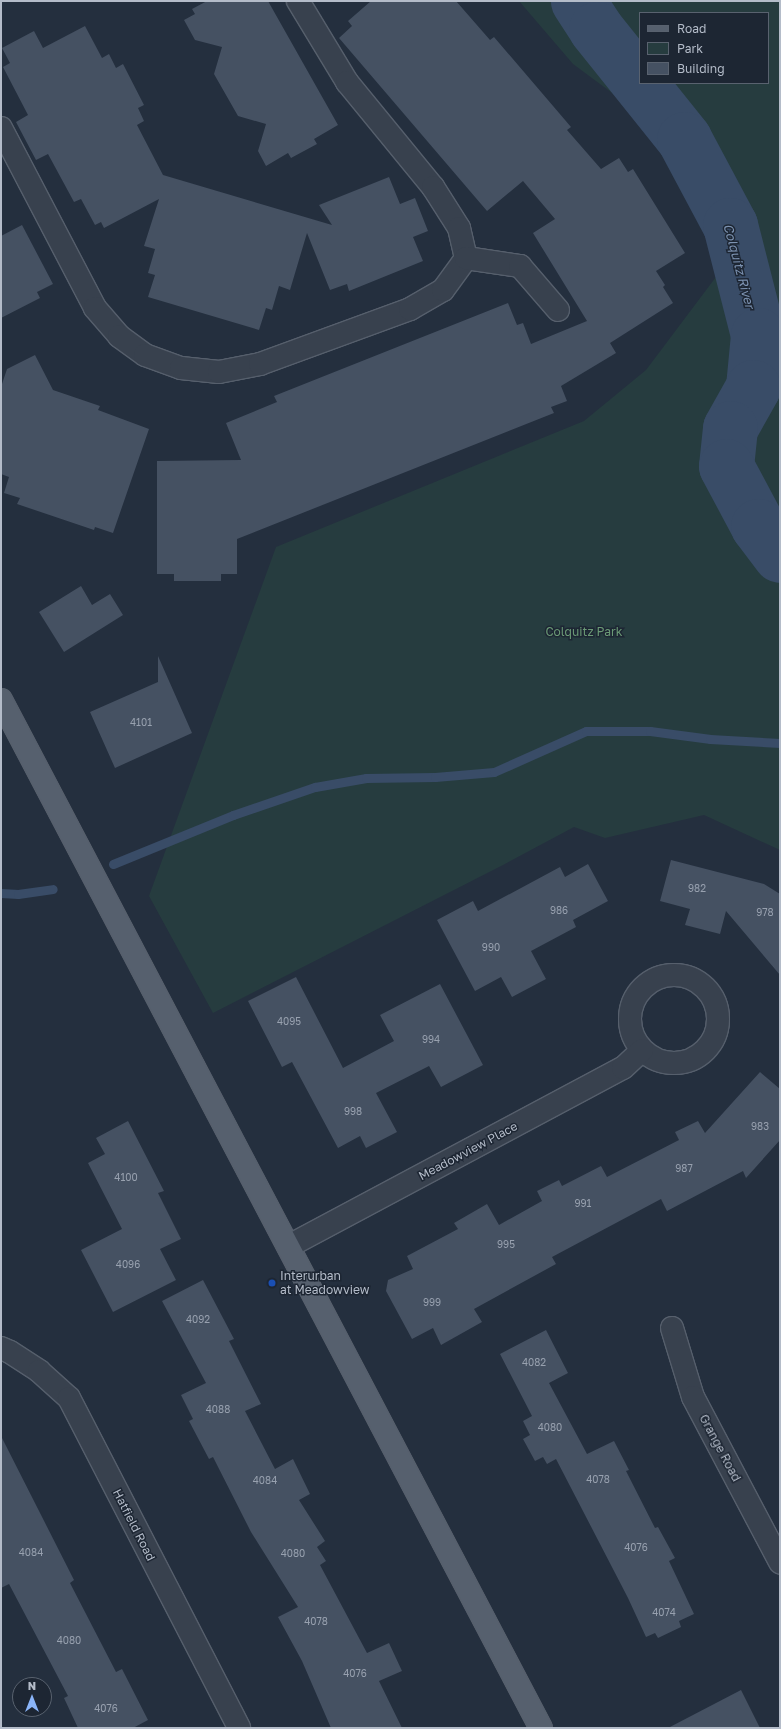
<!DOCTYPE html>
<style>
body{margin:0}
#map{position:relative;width:781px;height:1729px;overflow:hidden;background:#242f3e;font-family:"Golos Text",sans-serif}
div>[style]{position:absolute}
.green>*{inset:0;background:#263c3f}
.stream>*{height:9px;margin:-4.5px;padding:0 4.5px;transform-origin:4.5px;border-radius:4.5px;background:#394c67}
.river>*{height:55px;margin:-27.5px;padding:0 27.5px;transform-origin:27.5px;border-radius:27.5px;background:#394c67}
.building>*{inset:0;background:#455162}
.roads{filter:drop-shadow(1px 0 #565f6c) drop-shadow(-1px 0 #565f6c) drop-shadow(0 1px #565f6c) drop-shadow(0 -1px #565f6c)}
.minor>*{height:22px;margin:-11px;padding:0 11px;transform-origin:11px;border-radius:11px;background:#38414e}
.minor>.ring{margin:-11px;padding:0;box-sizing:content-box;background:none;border:22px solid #38414e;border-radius:50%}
.major>*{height:22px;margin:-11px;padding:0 11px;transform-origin:11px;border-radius:11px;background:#56606e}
.dots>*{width:11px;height:11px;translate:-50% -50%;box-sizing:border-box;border:2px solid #1d2633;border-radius:50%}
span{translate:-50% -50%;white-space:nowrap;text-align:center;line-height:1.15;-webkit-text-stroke:3px #1d2633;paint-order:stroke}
.number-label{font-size:10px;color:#98a1af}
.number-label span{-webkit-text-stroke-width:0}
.park-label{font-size:12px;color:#6b9a76}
.street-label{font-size:12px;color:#b4bcc9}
.poi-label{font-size:12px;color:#b4bcc9}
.left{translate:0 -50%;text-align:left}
.water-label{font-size:13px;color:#7c92b1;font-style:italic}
.frame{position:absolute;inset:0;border:2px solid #b4bcc9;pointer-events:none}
.legend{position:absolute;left:639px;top:12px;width:130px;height:72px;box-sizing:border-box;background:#1d2633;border:1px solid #59626f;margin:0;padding:5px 7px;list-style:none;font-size:12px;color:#b4bcc9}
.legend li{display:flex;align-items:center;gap:8px;height:20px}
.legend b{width:20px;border:1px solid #59626f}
.north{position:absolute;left:12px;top:1677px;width:40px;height:40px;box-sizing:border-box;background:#1d2633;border:1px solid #59626f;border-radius:50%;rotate:0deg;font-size:11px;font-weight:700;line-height:16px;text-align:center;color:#b4bcc9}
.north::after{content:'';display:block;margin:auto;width:14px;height:18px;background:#8ab4f8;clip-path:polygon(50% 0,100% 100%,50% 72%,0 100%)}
</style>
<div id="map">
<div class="green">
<div style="clip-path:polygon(evenodd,519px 1px,780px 1px,780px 850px,704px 815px,605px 838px,574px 827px,503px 865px,213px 1013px,149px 896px,276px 547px,584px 421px,646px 370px,734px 253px,654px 124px,573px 64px,519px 1px,640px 13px,768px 13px,768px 83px,640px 83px,640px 13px)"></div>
</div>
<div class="stream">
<div style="left:113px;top:864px;width:130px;rotate:-22.2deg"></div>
<div style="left:233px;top:815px;width:87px;rotate:-18.9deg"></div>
<div style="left:315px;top:787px;width:52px;rotate:-10deg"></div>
<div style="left:366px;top:778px;width:69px;rotate:-0.8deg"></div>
<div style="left:435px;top:777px;width:59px;rotate:-4.8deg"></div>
<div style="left:494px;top:772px;width:101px;rotate:-24deg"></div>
<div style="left:586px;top:731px;width:64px"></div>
<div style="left:650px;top:731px;width:61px;rotate:7.6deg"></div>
<div style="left:710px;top:739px;width:70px;rotate:3.3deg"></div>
<div style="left:1px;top:893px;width:17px;rotate:3deg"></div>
<div style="left:18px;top:894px;width:35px;rotate:-8deg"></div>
</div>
<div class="river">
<div style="left:578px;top:1px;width:33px;rotate:57deg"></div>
<div style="left:596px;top:29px;width:141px;rotate:51.3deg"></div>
<div style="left:684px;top:139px;width:98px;rotate:61.9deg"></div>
<div style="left:730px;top:225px;width:114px;rotate:75.7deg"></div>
<div style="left:758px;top:335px;width:52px;rotate:95.5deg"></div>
<div style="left:753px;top:387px;width:47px;rotate:119.3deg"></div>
<div style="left:730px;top:428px;width:38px;rotate:96deg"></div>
<div style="left:726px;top:466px;width:68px;rotate:61.9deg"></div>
<div style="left:758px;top:526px;width:36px;rotate:53deg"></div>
</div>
<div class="building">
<div style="clip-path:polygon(207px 1px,268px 1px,338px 125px,314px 139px,317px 144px,291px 158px,288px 153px,266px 166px,258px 151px,266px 124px,238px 116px,214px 74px,222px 47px,195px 40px,184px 20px,195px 14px,192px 9px)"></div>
<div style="clip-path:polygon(371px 1px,456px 1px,490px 40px,494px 37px,571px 127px,567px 130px,601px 169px,619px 158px,628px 172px,633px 169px,685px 253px,656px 271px,665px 285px,663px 287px,673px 303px,610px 343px,616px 353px,561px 386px,567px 401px,551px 407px,554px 413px,237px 539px,237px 574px,221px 574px,221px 581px,174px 581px,174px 574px,157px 574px,157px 461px,241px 460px,226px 423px,277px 402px,274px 396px,508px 303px,517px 325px,523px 323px,531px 344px,587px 321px,533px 233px,555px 219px,523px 181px,487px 211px,339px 38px,352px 26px,348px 21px)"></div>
<div style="clip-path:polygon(85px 26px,102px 58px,109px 54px,116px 68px,123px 64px,144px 105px,138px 108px,144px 121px,137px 125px,163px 175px,332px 225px,319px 205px,389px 177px,400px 204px,415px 198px,428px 231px,413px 237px,423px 261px,349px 291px,347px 284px,330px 290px,307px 233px,290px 290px,279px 286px,272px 310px,266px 308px,259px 330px,148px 297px,155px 275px,148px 273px,155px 249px,144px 246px,159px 199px,104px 228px,101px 222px,95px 225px,81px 199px,74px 202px,48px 154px,36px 160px,16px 122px,28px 115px,3px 67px,10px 63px,2px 48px,34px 31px,43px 48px)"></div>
<div style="clip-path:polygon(22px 225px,53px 284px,37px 292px,40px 298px,1px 318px,1px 236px)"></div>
<div style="clip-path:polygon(35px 355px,53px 390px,100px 406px,98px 410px,149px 429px,113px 533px,95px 527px,94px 530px,17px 504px,20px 498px,4px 493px,9px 477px,1px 474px,1px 387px,7px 369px)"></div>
<div style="clip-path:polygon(81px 586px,92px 605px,110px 594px,123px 615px,64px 652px,39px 612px)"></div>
<div style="clip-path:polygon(158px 656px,192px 733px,115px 768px,90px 712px,158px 682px)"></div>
<div style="clip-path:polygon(671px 860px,764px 884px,780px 894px,780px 975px,726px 911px,720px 934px,685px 925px,690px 909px,660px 901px)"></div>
<div style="clip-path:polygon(588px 864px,608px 901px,573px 920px,576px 927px,531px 951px,546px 979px,512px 997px,501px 977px,475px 991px,437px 920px,473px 901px,478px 911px,560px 867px,565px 877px)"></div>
<div style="clip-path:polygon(296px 977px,343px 1068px,394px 1041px,380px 1015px,440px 984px,483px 1065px,441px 1087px,429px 1066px,376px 1093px,397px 1132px,366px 1148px,360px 1136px,338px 1148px,292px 1062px,282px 1067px,248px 1001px)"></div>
<div style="clip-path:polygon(760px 1072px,780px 1089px,780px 1140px,746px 1178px,743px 1171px,667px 1211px,661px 1199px,552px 1257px,556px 1264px,474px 1309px,482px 1322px,441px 1345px,433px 1328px,412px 1339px,386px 1291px,388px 1280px,413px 1269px,407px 1256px,458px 1229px,454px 1223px,487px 1204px,499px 1225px,542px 1201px,537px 1191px,559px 1180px,562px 1186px,601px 1166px,607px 1177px,679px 1140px,675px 1132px,698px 1121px,705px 1133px)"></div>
<div style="clip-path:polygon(128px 1121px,164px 1191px,158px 1193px,181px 1239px,160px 1249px,176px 1280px,113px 1312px,81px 1250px,122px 1229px,88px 1163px,105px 1154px,96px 1138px)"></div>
<div style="clip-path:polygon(203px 1280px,234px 1339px,229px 1341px,261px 1404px,245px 1411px,275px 1469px,293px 1459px,310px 1494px,299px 1500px,325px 1541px,317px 1547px,326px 1561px,320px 1565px,367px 1653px,389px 1643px,402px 1671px,379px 1681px,402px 1728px,331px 1728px,302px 1661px,278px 1617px,298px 1607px,251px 1532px,213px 1457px,209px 1459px,189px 1421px,193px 1419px,181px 1395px,206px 1383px,162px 1301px)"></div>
<div style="clip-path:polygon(546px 1330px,568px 1373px,549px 1383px,587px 1454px,614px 1441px,629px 1470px,626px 1471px,655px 1528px,658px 1527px,675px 1558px,669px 1561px,694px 1614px,679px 1621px,681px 1627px,658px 1638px,655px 1633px,646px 1637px,628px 1598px,556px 1459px,547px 1464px,543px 1457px,535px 1461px,523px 1439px,530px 1435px,523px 1421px,532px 1416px,500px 1354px)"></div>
<div style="clip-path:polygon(1px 1436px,74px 1580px,70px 1583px,116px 1672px,122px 1669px,148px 1720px,133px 1728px,78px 1728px,64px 1698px,68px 1696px,9px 1584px,1px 1588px)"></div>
<div style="clip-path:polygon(741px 1690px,760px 1728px,668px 1728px)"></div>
</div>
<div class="roads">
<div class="minor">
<div style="left:298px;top:1px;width:95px;rotate:58.8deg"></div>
<div style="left:347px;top:82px;width:136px;rotate:50.7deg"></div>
<div style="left:433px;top:187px;width:49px;rotate:57.6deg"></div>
<div style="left:459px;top:228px;width:31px;rotate:77deg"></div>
<div style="left:1px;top:128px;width:203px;rotate:62.4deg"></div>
<div style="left:95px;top:308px;width:37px;rotate:49deg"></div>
<div style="left:119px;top:336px;width:32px;rotate:36deg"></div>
<div style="left:145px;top:355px;width:38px;rotate:20deg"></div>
<div style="left:181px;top:368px;width:38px;rotate:6deg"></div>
<div style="left:219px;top:372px;width:42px;rotate:-11deg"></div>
<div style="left:260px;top:364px;width:160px;rotate:-20.1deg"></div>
<div style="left:410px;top:309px;width:38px;rotate:-30deg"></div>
<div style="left:443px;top:290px;width:39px;rotate:-54deg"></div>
<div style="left:466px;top:258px;width:55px;rotate:8.4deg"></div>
<div style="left:520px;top:266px;width:58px;rotate:49.2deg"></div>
<div class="ring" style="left:630px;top:975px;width:66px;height:66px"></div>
<div style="left:289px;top:1246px;width:378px;rotate:-28.1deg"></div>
<div style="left:623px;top:1068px;width:26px;rotate:-43deg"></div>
<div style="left:672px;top:1328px;width:72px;rotate:73.1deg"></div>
<div style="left:693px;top:1397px;width:187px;rotate:62.2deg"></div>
<div style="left:1px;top:1348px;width:10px;rotate:24deg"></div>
<div style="left:10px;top:1352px;width:35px;rotate:33deg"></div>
<div style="left:39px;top:1371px;width:40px;rotate:42deg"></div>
<div style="left:69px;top:1398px;width:371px;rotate:62.7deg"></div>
</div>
<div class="major">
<div style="left:1px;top:700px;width:1161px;rotate:62.29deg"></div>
</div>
</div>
<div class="dots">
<div style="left:272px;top:1283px;background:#1a4fb4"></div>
</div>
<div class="number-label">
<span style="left:141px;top:723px">4101</span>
<span style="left:697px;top:889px">982</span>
<span style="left:559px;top:911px">986</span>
<span style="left:765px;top:913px">978</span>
<span style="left:491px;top:948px">990</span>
<span style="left:289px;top:1022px">4095</span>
<span style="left:431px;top:1040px">994</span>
<span style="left:353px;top:1112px">998</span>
<span style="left:760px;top:1127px">983</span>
<span style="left:684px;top:1169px">987</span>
<span style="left:126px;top:1178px">4100</span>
<span style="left:583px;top:1204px">991</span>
<span style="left:506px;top:1245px">995</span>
<span style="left:128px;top:1265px">4096</span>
<span style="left:432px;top:1303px">999</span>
<span style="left:198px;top:1320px">4092</span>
<span style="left:534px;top:1363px">4082</span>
<span style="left:218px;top:1410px">4088</span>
<span style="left:550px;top:1428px">4080</span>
<span style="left:598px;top:1480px">4078</span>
<span style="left:265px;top:1481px">4084</span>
<span style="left:636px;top:1548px">4076</span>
<span style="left:31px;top:1553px">4084</span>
<span style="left:293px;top:1554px">4080</span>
<span style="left:664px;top:1613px">4074</span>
<span style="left:316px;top:1622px">4078</span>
<span style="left:69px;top:1641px">4080</span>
<span style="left:355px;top:1674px">4076</span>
<span style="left:106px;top:1709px">4076</span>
</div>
<div class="park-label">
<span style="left:584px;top:632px">Colquitz Park</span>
</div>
<div class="street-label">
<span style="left:468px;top:1151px;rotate:-28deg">Meadowview Place</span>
<span style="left:720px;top:1448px;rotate:62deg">Grange Road</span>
<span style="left:134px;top:1525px;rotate:63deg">Hatfield Road</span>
</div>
<div class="poi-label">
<span class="left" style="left:280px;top:1283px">Interurban<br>at Meadowview</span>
</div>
<div class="water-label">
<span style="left:739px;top:266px;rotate:75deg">Colquitz River</span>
</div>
<div class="frame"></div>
<ul class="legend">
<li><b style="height:5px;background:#56606e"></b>Road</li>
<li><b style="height:11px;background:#263c3f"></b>Park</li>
<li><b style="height:11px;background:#455162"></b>Building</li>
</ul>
<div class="north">N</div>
</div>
